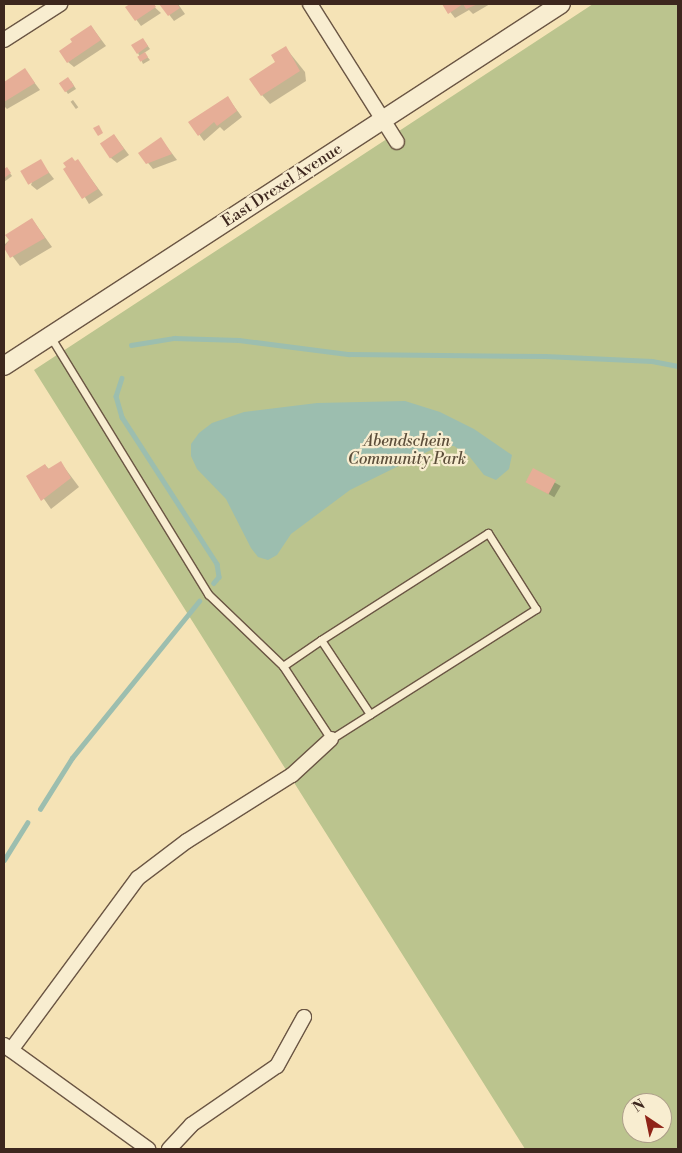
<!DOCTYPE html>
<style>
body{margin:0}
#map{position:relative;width:682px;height:1153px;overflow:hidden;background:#f5e3b6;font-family:"Libre Bodoni",serif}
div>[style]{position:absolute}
.green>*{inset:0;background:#bbc48e}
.water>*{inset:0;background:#9cbeaf}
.shadow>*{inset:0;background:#0003;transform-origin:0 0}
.stream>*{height:4.5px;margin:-2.25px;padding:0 2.25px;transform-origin:2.25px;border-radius:2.25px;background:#9cbeaf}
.building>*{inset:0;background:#e6ae97;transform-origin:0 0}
.roads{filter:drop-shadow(1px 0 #6b5644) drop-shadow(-1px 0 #6b5644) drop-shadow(0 1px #6b5644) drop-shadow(0 -1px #6b5644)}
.service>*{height:7px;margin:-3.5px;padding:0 3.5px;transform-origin:3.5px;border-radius:3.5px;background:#f8edd0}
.minor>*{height:14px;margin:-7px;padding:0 7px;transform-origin:7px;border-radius:7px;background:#f8edd0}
.tertiary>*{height:18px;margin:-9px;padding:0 9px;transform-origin:9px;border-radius:9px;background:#f8edd0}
span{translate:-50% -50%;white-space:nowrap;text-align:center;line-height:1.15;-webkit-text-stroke:4.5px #f8edd0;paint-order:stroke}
.street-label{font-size:16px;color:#3d271e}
.park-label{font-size:16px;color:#5c4e3a;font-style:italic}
.frame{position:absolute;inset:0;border:5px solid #3d271e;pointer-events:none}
.north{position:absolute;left:622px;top:1093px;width:50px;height:50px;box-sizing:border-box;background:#f8edd0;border:1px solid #ad9e89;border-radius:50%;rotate:326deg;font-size:14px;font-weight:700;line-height:20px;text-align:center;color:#3d271e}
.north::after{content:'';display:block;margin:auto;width:18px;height:22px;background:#8f2418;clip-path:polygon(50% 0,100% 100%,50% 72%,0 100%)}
</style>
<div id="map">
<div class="green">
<div style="clip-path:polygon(evenodd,593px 4px,678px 4px,678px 1149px,525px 1149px,34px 370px,593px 4px,632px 1103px,662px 1103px,662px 1133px,632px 1133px,632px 1103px)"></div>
</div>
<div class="water">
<div style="clip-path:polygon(405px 401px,440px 412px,474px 429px,512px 455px,509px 469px,496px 480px,484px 475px,469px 456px,454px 446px,439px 446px,350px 490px,291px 534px,277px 555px,268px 560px,258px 557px,251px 548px,226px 499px,197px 469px,191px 456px,191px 444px,199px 433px,212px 423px,244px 412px,317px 403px)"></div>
</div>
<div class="shadow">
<div style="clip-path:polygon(132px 4px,151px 4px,161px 13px,141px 26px,127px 7px)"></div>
<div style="clip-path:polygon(161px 4px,178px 4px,185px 14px,174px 21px)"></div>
<div style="clip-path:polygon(444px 4px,490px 4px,473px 14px,469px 10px,455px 18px)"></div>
<div style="clip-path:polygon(91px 26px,106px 46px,74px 67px,68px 62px,74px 43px)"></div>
<div style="clip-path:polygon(145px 42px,150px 49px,144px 53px,150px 60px,143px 64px,138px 53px)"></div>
<div style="clip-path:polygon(285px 47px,305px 72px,306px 81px,270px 104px,262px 95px)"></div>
<div style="clip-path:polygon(25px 70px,40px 90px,7px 109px,4px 106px,4px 86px)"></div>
<div style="clip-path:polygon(71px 81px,76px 89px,68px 94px,61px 84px)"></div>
<div style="clip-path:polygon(228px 98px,242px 117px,224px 131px,220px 127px,204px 141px,190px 122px)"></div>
<div style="left:73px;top:100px;width:9px;height:3px;rotate:54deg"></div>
<div style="clip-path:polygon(114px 135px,129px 155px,117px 163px,111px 158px)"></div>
<div style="clip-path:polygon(161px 139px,177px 160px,153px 169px,140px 153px)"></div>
<div style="clip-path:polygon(40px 161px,54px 179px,37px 190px,31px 185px)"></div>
<div style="clip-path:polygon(78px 161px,103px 195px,89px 204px,67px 167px)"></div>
<div style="clip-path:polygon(7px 169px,12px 176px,4px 182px,4px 171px)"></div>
<div style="clip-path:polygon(32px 219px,52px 247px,20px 266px,4px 245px)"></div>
<div style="clip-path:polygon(61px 463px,79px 487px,51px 509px,28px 476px,45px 465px,49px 469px)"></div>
<div style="left:533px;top:470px;width:32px;height:13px;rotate:30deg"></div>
</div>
<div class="stream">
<div style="left:131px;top:345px;width:44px;rotate:-9.2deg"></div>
<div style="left:174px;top:338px;width:65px;rotate:1.8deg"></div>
<div style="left:239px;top:340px;width:111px;rotate:7.3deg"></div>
<div style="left:349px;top:354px;width:196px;rotate:0.6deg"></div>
<div style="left:545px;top:356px;width:107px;rotate:2.7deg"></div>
<div style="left:652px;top:361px;width:26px;rotate:11deg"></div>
<div style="left:122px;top:378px;width:19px;rotate:108deg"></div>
<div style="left:116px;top:396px;width:22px;rotate:74deg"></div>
<div style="left:122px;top:417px;width:175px;rotate:57.1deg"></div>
<div style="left:217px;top:564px;width:13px;rotate:81deg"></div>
<div style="left:219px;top:577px;width:8px;rotate:130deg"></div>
<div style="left:40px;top:809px;width:60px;rotate:-57.9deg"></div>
<div style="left:72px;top:758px;width:202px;rotate:-51deg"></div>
<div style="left:4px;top:860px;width:44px;rotate:-58.1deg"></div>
</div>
<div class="building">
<div style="clip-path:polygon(130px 4px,154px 4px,156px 7px,135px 21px,125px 7px)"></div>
<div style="clip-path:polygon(159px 4px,177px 4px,180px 8px,168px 16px)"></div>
<div style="clip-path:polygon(442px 4px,478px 4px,466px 9px,463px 4px,448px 14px)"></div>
<div style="clip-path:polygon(91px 25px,101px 40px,67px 63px,59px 51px,72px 42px,70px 39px)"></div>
<div style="clip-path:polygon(143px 38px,148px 46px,137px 54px,131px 45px)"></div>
<div style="clip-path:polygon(286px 46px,300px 71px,261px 96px,249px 79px,275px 62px,271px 55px)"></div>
<div style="left:145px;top:52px;width:6px;height:9px;rotate:59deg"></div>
<div style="clip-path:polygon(25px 68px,35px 83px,4px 102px,4px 82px)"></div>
<div style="left:68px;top:77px;width:11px;height:11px;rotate:56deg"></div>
<div style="clip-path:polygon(228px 96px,237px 111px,217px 126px,214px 122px,198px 136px,188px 122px)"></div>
<div style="clip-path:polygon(99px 125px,103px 133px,98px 136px,93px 128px)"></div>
<div style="left:114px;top:134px;width:18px;height:17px;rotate:56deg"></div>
<div style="clip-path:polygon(161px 137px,172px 154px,146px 164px,138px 153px)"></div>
<div style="clip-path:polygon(72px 157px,75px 161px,78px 159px,98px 189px,82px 199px,63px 169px,66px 167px,63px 163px)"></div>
<div style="left:41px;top:159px;width:16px;height:24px;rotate:60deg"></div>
<div style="clip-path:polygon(7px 167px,11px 173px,4px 178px,4px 169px)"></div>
<div style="clip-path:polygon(32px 218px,45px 238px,10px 258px,4px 248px,9px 240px,5px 235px)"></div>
<div style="clip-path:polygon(61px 461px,71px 478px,41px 501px,26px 476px,45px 464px,48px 469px)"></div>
<div style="left:533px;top:468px;width:26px;height:16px;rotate:28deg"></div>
</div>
<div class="roads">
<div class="service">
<div style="left:50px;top:336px;width:303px;rotate:58.5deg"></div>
<div style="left:208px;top:594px;width:104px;rotate:43.8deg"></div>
<div style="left:283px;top:666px;width:87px;rotate:56.7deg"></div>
<div style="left:331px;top:739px;width:243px;rotate:-32.4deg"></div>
<div style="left:536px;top:609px;width:90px;rotate:-122.3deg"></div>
<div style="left:488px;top:533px;width:198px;rotate:147.4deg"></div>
<div style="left:321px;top:640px;width:89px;rotate:56.5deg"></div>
<div style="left:283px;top:666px;width:46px;rotate:-34.4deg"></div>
</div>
<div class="minor">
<div style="left:310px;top:4px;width:163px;rotate:57.8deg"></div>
<div style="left:4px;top:40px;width:67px;rotate:-32.7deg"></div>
<div style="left:4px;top:1045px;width:178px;rotate:35.8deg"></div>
<div style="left:11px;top:1050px;width:214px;rotate:-53.6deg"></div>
<div style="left:138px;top:878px;width:61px;rotate:-37.1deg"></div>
<div style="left:187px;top:841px;width:124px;rotate:-32.2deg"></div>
<div style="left:292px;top:775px;width:53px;rotate:-42.7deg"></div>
<div style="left:169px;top:1149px;width:33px;rotate:-47deg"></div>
<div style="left:191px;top:1125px;width:104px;rotate:-34.5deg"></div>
<div style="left:277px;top:1066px;width:56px;rotate:-61.1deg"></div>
</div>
<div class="tertiary">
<div style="left:4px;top:366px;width:664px;rotate:-33.02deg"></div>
</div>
</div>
<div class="street-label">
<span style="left:282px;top:185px;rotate:-33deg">East Drexel Avenue</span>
</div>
<div class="park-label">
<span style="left:407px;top:450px">Abendschein<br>Community Park</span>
</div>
<div class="frame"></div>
<div class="north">N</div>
</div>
